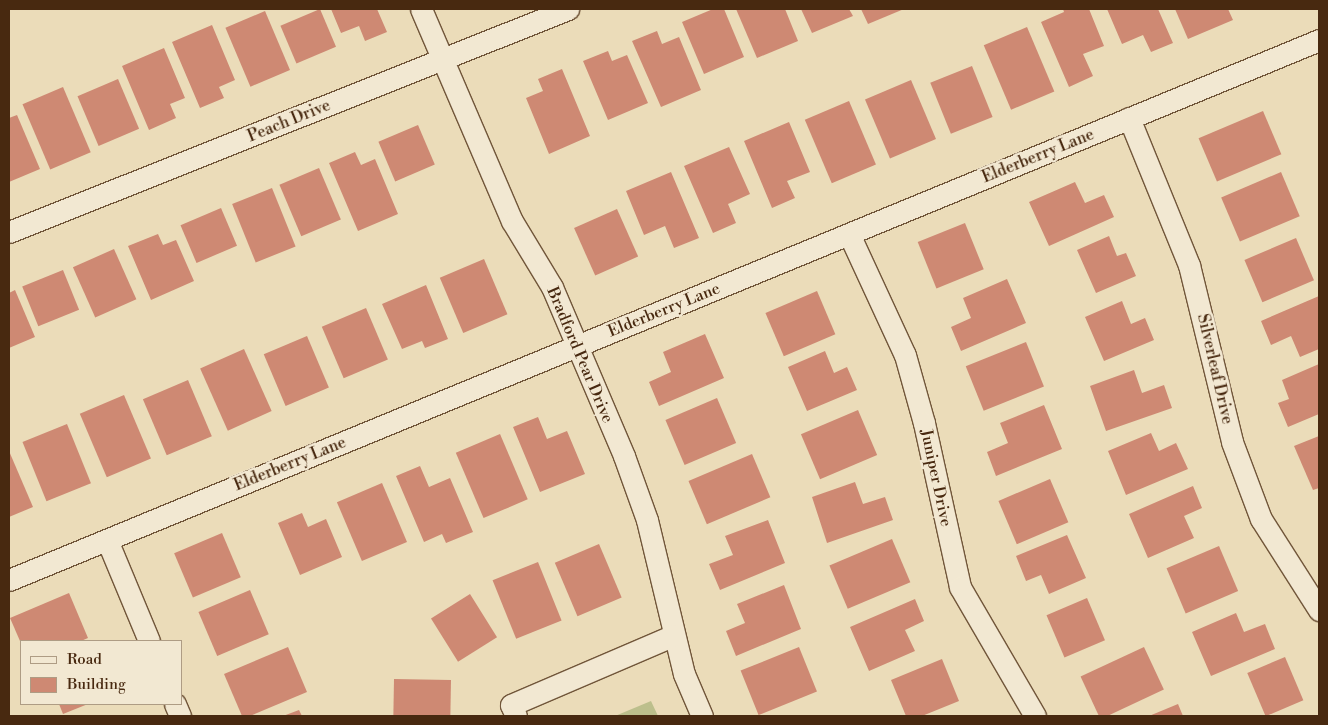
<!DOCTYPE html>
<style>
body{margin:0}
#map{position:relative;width:1328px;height:725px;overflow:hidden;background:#ebdcb9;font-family:"Libre Bodoni",serif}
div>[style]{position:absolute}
.green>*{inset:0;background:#bcbf8c}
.building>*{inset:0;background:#ce8973;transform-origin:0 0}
.roads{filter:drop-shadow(1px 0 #71563a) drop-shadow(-1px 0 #71563a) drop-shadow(0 1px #71563a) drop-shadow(0 -1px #71563a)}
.street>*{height:21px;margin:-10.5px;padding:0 10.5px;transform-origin:10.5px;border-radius:10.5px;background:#f2e8d2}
span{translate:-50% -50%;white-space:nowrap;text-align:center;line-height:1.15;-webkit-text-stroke:5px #f2e8d2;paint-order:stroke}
.street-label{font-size:16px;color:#482910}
.frame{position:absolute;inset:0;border:10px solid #482910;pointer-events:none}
.legend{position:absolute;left:20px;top:640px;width:162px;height:65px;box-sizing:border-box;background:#f2e8d2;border:1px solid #ae9c84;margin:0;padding:6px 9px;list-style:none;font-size:15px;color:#482910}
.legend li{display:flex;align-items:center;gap:10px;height:25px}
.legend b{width:25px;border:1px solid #ae9c84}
</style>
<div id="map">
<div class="green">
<div style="clip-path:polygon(651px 701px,658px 716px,615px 716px)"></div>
</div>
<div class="building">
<div style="left:320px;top:9px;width:41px;height:43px;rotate:67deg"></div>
<div style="clip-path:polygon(331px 9px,377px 9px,387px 32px,365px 41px,359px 26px,341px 33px)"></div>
<div style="clip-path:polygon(713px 9px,724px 9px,744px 57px,704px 74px,682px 22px)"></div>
<div style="clip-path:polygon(736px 9px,785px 9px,798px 41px,757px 58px)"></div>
<div style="clip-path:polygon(801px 9px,849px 9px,853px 16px,812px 33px)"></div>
<div style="clip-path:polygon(861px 9px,904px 9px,868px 24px)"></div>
<div style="clip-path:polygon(1063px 9px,1089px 9px,1104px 46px,1083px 54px,1093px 76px,1069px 87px,1041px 22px,1064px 12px)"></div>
<div style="clip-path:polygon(1107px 9px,1158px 9px,1173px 43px,1151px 52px,1143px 35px,1122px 44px)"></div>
<div style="clip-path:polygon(1175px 9px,1228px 9px,1233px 20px,1188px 39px)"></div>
<div style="left:265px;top:11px;width:64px;height:43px;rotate:67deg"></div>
<div style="clip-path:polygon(212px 25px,235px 80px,219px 87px,224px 98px,200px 108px,172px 42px)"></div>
<div style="left:1027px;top:27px;width:70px;height:47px;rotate:67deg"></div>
<div style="clip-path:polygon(657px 31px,662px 44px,679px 37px,701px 90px,661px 107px,632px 41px)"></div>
<div style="clip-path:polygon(164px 48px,185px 98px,170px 104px,176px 118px,149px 130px,122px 66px)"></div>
<div style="clip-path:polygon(608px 51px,612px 61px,627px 55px,648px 103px,608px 120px,583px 61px)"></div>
<div style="left:972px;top:66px;width:55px;height:45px;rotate:68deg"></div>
<div style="clip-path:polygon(562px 69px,590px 136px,549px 154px,526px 98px,543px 91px,538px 79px)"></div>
<div style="left:118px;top:79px;width:54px;height:44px;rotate:67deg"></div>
<div style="left:911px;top:80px;width:64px;height:50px;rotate:67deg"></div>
<div style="left:63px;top:87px;width:71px;height:44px;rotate:67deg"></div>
<div style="left:849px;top:101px;width:69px;height:48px;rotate:67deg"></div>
<div style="left:1263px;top:111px;width:47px;height:70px;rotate:67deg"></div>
<div style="clip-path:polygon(17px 115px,40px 169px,9px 182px,9px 118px)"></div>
<div style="clip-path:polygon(789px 122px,810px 172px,787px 181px,795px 198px,772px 208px,744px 141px)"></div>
<div style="left:418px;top:125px;width:43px;height:43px;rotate:67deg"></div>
<div style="clip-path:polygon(729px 147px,750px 194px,728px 204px,736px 223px,713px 233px,684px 166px)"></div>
<div style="clip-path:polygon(355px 152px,361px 165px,375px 159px,398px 214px,358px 231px,329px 163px)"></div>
<div style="left:319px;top:168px;width:56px;height:43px;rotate:67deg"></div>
<div style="clip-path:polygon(671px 172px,699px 238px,674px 248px,665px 226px,644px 235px,626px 191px)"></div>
<div style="left:1281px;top:172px;width:48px;height:65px;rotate:67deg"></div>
<div style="clip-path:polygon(1075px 182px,1085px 203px,1104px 195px,1114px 217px,1049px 246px,1029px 202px)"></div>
<div style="left:272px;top:188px;width:63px;height:43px;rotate:68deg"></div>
<div style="left:221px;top:208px;width:41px;height:44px;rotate:67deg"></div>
<div style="left:617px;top:209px;width:52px;height:47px;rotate:66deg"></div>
<div style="left:965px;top:223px;width:50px;height:51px;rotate:68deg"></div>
<div style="clip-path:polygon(158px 234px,163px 245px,176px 240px,194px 281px,151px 300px,128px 246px)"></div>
<div style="clip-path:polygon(1109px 236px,1117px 256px,1126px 253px,1136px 276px,1096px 293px,1077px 250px)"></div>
<div style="left:1296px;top:238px;width:46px;height:56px;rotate:67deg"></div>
<div style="left:114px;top:249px;width:55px;height:45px;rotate:66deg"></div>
<div style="left:484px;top:259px;width:60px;height:48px;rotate:67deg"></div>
<div style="left:63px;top:270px;width:43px;height:44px;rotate:68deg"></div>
<div style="clip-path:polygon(1007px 279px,1026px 323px,961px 351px,951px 327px,971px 318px,963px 298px)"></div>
<div style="clip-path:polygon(426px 285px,448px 339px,425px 348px,422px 341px,402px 349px,382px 304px)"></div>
<div style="clip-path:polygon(15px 290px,35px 337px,9px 348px,9px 293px)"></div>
<div style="left:817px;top:291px;width:47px;height:56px;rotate:67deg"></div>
<div style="clip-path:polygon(1319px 296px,1319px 349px,1300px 357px,1291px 336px,1271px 345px,1261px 321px)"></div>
<div style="clip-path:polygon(1122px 301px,1131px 324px,1145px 318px,1154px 340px,1104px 361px,1085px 317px)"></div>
<div style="left:366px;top:308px;width:56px;height:48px;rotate:67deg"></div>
<div style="clip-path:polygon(705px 334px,724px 378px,659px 406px,649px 382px,671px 372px,663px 352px)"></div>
<div style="left:307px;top:336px;width:56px;height:47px;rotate:67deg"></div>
<div style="left:1026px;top:342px;width:48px;height:65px;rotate:68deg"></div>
<div style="left:244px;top:349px;width:68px;height:48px;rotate:66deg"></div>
<div style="clip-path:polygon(825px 351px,834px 373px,847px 367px,857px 390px,807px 411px,788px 367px)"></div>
<div style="clip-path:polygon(1319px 364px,1319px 414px,1288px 427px,1278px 403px,1289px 399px,1282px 380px)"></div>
<div style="clip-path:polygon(1134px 370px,1142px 393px,1164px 385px,1172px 408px,1106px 431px,1090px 386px)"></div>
<div style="left:188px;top:380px;width:61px;height:49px;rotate:67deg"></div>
<div style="left:124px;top:395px;width:69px;height:48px;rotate:67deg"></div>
<div style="left:717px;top:398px;width:49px;height:56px;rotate:67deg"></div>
<div style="clip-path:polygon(1044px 405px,1062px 449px,996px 476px,987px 452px,1008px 443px,1000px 423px)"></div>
<div style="left:858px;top:410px;width:49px;height:62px;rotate:67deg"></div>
<div style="clip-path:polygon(538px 417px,547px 439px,567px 431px,585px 474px,540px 492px,513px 427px)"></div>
<div style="left:67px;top:424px;width:64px;height:48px;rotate:68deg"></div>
<div style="clip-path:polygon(1151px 433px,1159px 451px,1176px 443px,1188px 469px,1126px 495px,1108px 451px)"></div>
<div style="left:500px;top:434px;width:71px;height:48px;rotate:67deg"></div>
<div style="clip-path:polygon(1319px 436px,1319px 488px,1313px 490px,1294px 446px)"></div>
<div style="clip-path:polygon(9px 451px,33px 507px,9px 517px)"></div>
<div style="left:752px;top:454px;width:47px;height:69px;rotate:67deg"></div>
<div style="clip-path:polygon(420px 466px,429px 487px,450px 478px,473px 532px,446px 543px,442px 534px,424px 542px,396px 476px)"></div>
<div style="left:1050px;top:479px;width:47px;height:56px;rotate:67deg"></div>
<div style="clip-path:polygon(855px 482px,863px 504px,885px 497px,893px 520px,827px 543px,812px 497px)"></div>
<div style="left:382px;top:483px;width:64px;height:49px;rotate:67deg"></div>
<div style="clip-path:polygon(1193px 486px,1202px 508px,1184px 516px,1194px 538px,1148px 558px,1129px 514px)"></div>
<div style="clip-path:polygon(302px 513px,308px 527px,326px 519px,342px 557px,300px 575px,278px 523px)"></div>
<div style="clip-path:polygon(768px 520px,785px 563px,720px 590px,709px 564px,733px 555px,725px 536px)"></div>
<div style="left:222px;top:533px;width:48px;height:52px;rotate:67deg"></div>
<div style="clip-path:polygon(1067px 535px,1086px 578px,1049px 594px,1041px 575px,1026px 581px,1016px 556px)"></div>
<div style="left:892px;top:539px;width:47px;height:68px;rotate:67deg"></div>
<div style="left:599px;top:544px;width:58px;height:48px;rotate:67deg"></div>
<div style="left:1219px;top:546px;width:49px;height:57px;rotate:67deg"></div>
<div style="left:538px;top:562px;width:63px;height:49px;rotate:68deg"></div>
<div style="clip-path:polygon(784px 585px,801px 629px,736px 656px,726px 631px,745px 623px,737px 604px)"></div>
<div style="left:250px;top:590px;width:48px;height:56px;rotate:67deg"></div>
<div style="clip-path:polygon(69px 593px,88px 638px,81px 641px,20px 641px,10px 618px)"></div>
<div style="left:470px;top:594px;width:51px;height:46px;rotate:58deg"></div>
<div style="left:1087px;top:598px;width:46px;height:44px;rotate:67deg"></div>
<div style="clip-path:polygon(915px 599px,924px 621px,905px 630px,915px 651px,869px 671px,850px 627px)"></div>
<div style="clip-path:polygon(1236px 613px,1244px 632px,1265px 624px,1275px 649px,1211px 676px,1192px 632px)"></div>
<div style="clip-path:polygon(288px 647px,307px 692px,250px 716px,242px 716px,224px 674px)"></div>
<div style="left:799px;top:647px;width:48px;height:63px;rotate:68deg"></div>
<div style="left:1144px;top:647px;width:47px;height:70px;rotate:65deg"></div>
<div style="left:1285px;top:657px;width:47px;height:41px;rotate:67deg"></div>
<div style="clip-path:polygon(942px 659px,959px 701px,922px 716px,906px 716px,891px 680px)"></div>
<div style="left:394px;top:679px;width:57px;height:37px;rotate:1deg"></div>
<div style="clip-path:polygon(59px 704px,88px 704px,63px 714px)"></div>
<div style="clip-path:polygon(1178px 704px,1183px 716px,1149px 716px)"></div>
<div style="clip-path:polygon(299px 710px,302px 716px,283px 716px)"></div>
</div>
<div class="roads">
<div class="street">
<div style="left:421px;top:9px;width:231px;rotate:66.8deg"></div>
<div style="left:512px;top:221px;width:77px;rotate:58.8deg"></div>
<div style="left:552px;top:287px;width:184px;rotate:66.9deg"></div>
<div style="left:624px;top:456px;width:68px;rotate:70.2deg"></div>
<div style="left:647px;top:520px;width:158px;rotate:76.5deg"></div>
<div style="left:684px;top:674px;width:46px;rotate:66.8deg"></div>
<div style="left:1129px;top:118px;width:159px;rotate:67.8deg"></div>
<div style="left:1189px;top:265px;width:182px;rotate:76.3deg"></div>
<div style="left:1232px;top:442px;width:82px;rotate:69.4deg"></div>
<div style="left:1261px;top:519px;width:108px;rotate:57.5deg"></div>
<div style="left:9px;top:232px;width:602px;rotate:-21.75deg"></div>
<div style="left:849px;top:234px;width:133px;rotate:65.2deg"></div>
<div style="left:905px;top:355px;width:71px;rotate:74.4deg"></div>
<div style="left:924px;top:423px;width:168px;rotate:77.6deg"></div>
<div style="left:960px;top:587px;width:149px;rotate:59.8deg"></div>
<div style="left:107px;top:540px;width:109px;rotate:67.4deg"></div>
<div style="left:9px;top:580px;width:1417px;rotate:-22.4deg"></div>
<div style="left:175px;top:704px;width:13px;rotate:67deg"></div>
<div style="left:516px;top:716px;width:12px;rotate:-114deg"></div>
<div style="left:511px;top:705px;width:177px;rotate:-23.2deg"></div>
</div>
</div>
<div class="street-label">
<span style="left:289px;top:121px;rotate:-22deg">Peach Drive</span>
<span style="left:1038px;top:156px;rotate:-22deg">Elderberry Lane</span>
<span style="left:664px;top:310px;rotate:-22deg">Elderberry Lane</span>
<span style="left:580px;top:355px;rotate:67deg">Bradford Pear Drive</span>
<span style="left:1215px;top:369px;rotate:77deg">Silverleaf Drive</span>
<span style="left:290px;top:464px;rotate:-22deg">Elderberry Lane</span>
<span style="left:936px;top:478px;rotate:78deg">Juniper Drive</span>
</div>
<div class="frame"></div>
<ul class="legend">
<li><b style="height:6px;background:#f2e8d2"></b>Road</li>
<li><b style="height:14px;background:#ce8973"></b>Building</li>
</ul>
</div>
